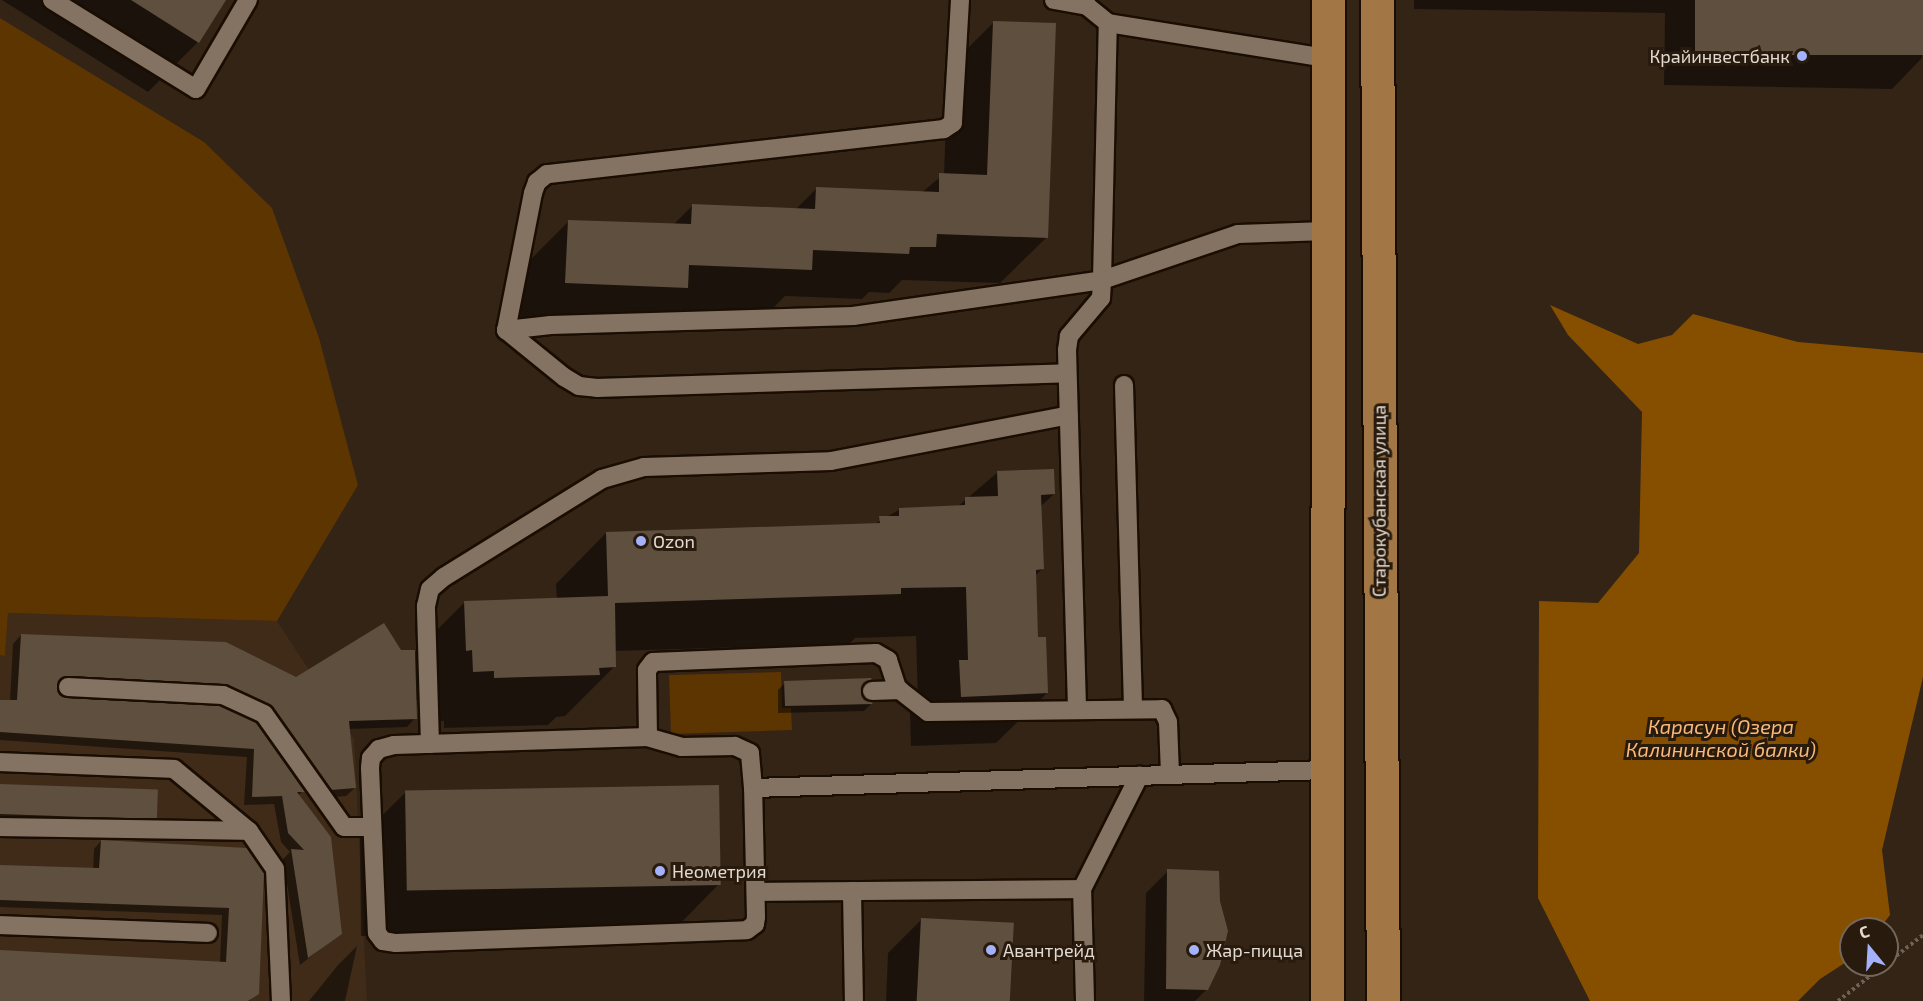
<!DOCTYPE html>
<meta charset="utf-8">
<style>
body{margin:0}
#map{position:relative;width:1923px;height:1001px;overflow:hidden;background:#332416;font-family:"Exo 2",sans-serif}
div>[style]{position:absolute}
.built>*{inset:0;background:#3f2b18}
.green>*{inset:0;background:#5d3500}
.water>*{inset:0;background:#864f00}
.shadow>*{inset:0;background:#0007}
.building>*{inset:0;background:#5f4f3f;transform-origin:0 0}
.path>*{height:4px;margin-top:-2px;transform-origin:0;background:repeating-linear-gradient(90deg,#6e6155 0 3px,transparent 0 6px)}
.roads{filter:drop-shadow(2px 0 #1a0d02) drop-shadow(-2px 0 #1a0d02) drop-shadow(0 2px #1a0d02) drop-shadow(0 -2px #1a0d02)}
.service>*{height:18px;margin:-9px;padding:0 9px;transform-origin:9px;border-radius:9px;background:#847363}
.primary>*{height:33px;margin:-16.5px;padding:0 16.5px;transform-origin:16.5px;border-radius:16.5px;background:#a37745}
.dots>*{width:16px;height:16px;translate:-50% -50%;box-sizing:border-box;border:3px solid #281b0d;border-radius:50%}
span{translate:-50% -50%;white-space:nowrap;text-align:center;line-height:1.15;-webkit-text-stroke:6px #281b0d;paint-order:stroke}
.poi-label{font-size:18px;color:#e3dad1}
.right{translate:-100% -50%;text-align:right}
.left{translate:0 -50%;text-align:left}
.street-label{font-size:18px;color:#e3dad1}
.water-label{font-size:20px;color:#f9b978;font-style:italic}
.north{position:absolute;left:1839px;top:917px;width:60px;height:60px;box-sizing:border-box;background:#281b0d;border:2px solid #73675b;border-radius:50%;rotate:342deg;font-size:16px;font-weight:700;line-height:24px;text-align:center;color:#e3dad1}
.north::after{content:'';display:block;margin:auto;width:21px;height:27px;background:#a4b2fc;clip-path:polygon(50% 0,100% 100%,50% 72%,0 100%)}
</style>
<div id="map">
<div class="built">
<div style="clip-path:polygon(8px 613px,277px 621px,354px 739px,367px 1001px,0 1001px,0 655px,5px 655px)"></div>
</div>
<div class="green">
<div style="clip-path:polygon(0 18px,204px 142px,272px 208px,319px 338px,358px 485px,277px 621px,8px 613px,5px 656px,0 655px)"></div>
<div style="clip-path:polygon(781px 672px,782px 708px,791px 708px,792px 730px,671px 734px,669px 675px)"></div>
</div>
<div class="water">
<div style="clip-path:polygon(1550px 305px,1638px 344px,1672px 335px,1693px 314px,1798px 342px,1923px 353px,1923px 677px,1882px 850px,1890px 915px,1879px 929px,1851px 929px,1851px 959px,1820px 979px,1798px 1001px,1590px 1001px,1538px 898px,1539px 601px,1598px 603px,1639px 553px,1642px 412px,1568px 335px)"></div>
</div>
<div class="shadow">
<div style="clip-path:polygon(2px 0,224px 0,198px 42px,148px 92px)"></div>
<div style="clip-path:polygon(1414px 0,1923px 0,1922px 58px,1892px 89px,1664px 85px,1665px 13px,1414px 9px)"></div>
<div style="clip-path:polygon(994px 22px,1046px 238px,1000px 283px,902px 280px,889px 293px,869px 292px,862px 299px,785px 296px,765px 316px,663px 311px,641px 333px,520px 328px,523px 267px,569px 221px,673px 225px,692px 206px,795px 210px,816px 189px,921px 193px,944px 174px,948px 68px)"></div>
<div style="clip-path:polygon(998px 472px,1054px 494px,1040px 507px,1042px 569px,1035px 576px,1037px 639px,1047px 693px,996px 743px,911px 746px,910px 712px,918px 703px,916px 636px,855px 638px,849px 644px,614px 651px,615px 666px,565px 716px,556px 717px,548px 725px,444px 728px,444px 721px,423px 721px,422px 700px,415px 700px,415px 718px,407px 727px,349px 729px,355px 788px,346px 796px,323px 798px,265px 715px,218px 692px,57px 685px,56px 692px,66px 700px,220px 708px,303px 791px,298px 796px,341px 933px,300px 965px,283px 859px,290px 852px,281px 842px,274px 804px,244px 805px,247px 757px,0 740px,0 701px,10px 702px,13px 644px,21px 635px,296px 679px,400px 652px,413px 654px,465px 602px,557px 599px,556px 584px,606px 533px,873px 525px,900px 509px,957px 507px)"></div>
<div style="clip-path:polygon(785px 683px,859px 692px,871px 704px,864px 711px,778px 713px,778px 690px)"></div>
<div style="clip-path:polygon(0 785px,158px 818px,151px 825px,0 820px)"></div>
<div style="clip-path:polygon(406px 792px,719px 884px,674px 930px,361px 936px,360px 837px)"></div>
<div style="clip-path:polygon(101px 841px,246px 849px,257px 993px,249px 1001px,0 1001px,0 952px,220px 963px,222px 915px,0 907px,0 867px,93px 870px,94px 849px)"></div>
<div style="clip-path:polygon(1168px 871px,1207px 989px,1195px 1001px,1144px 1001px,1146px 893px)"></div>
<div style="clip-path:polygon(921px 920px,1010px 1001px,886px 1001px,888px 953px)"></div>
<div style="clip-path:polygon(357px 946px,345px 1001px,309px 1001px,338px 965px)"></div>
</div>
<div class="building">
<div style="clip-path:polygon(131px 0,226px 0,199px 43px)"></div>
<div style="left:1695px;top:0;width:228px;height:55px"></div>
<div style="clip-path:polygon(993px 21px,1056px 23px,1048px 238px,937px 234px,936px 247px,910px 247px,909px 254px,813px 250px,812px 270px,689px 265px,688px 288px,565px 283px,568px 220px,691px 224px,692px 204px,815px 209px,816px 187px,939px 192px,939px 173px,987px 175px)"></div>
<div style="clip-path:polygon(1054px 469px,1055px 494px,1041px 495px,1044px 569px,1036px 570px,1038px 637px,1046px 637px,1048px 693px,961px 697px,959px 660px,968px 660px,966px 587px,901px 588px,901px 594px,615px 603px,616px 667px,599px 668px,600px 675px,494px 678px,494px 671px,473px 672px,472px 650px,466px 651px,464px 601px,608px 596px,606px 532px,880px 523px,879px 516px,899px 516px,899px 508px,965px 505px,965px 497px,998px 496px,997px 471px)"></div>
<div style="clip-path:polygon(384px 623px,401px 650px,415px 650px,417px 719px,349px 721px,356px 788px,331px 790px,273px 707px,227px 685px,69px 676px,57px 686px,58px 693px,67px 698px,220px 706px,257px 723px,305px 792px,297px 792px,331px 837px,342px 934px,308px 958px,291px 849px,304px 850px,288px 833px,282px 796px,252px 797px,254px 749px,0 732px,0 700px,17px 700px,21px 634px,226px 642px,296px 677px)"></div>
<div style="clip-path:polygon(872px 678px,861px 692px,873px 704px,785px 706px,784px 681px)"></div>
<div style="left:0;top:784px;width:158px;height:30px;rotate:2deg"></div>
<div style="left:719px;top:785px;width:100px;height:314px;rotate:89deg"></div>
<div style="clip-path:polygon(101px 840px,247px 848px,264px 873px,259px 994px,248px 1001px,0 1001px,0 950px,226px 962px,229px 908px,0 900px,0 865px,99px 868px)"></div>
<div style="clip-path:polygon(1167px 869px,1219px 871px,1220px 901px,1228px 931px,1220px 965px,1208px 990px,1166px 989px)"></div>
<div style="left:921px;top:918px;width:93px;height:83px;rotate:3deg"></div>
</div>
<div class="path">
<div style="left:1887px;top:963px;width:46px;rotate:-37.9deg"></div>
<div style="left:1838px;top:1001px;width:58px;rotate:-38deg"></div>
</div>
<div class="roads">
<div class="service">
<div style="left:52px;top:0;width:169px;rotate:31.7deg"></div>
<div style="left:196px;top:89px;width:103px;rotate:-59.7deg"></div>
<div style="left:960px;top:0;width:123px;rotate:93.3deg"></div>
<div style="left:953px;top:123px;width:11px;rotate:146deg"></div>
<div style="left:944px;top:129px;width:400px;rotate:173.5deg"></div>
<div style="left:547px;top:174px;width:13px;rotate:141deg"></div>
<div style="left:537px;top:182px;width:12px;rotate:110deg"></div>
<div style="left:533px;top:193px;width:140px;rotate:101.1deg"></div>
<div style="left:506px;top:330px;width:75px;rotate:39deg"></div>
<div style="left:564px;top:377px;width:17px;rotate:31deg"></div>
<div style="left:579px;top:386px;width:18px;rotate:6deg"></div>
<div style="left:597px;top:388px;width:470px;rotate:-1.8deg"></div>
<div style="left:1054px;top:0;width:34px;rotate:10deg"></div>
<div style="left:1087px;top:6px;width:27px;rotate:39deg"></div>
<div style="left:1327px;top:231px;width:89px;rotate:178.1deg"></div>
<div style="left:1238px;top:234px;width:144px;rotate:161.3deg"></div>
<div style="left:1102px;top:280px;width:257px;rotate:-88.7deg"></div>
<div style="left:1108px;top:23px;width:222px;rotate:9.1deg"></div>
<div style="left:506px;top:330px;width:45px;rotate:-6.3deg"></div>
<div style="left:551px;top:325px;width:302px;rotate:-1.7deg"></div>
<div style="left:853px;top:316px;width:252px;rotate:-8.2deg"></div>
<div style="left:1102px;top:280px;width:18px;rotate:93deg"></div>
<div style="left:1101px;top:298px;width:50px;rotate:130.1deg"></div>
<div style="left:1069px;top:336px;width:14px;rotate:98deg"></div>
<div style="left:1067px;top:350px;width:360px;rotate:88.4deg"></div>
<div style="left:1124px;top:385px;width:324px;rotate:88.4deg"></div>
<div style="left:68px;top:687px;width:155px;rotate:3deg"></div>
<div style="left:223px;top:695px;width:45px;rotate:24.9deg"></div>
<div style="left:264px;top:714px;width:138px;rotate:54.7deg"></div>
<div style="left:344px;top:827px;width:28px"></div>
<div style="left:872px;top:691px;width:28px;rotate:-2deg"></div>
<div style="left:648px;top:737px;width:67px;rotate:-90.9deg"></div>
<div style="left:647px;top:670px;width:10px;rotate:-53deg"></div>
<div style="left:653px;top:662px;width:223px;rotate:-2.3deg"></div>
<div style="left:876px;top:653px;width:14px;rotate:30deg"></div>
<div style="left:888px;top:660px;width:29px;rotate:72deg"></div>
<div style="left:897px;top:688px;width:39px;rotate:38deg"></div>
<div style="left:928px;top:712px;width:234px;rotate:-0.7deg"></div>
<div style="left:1162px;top:709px;width:14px;rotate:65deg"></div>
<div style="left:1168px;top:722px;width:53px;rotate:87.8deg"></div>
<div style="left:430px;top:744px;width:138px;rotate:-91.7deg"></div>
<div style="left:426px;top:606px;width:17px;rotate:-77deg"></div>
<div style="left:430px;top:589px;width:18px;rotate:-41deg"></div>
<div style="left:444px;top:577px;width:186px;rotate:-31.8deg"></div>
<div style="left:602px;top:479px;width:44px;rotate:-15.9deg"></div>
<div style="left:644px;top:467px;width:187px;rotate:-1.8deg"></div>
<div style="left:831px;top:461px;width:242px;rotate:-10.9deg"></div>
<div style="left:0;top:762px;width:174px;rotate:2.3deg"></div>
<div style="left:174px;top:769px;width:97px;rotate:39.6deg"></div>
<div style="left:249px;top:831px;width:46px;rotate:55.6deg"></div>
<div style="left:275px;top:869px;width:132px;rotate:87.4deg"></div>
<div style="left:753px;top:788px;width:35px;rotate:-95deg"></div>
<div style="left:750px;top:753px;width:17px;rotate:-155deg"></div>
<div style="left:735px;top:746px;width:53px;rotate:178.9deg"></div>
<div style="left:682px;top:747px;width:35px;rotate:-164deg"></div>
<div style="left:648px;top:737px;width:254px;rotate:178.2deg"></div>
<div style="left:394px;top:745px;width:16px;rotate:165deg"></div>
<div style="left:379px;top:749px;width:12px;rotate:132deg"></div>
<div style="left:371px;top:758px;width:10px;rotate:96deg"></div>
<div style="left:370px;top:768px;width:165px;rotate:87.6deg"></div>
<div style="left:377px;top:933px;width:10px;rotate:53deg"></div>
<div style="left:383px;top:941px;width:13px;rotate:9deg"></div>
<div style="left:396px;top:943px;width:351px;rotate:-2.1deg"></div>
<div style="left:747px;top:930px;width:10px;rotate:-37deg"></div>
<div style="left:755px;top:924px;width:7px;rotate:-82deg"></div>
<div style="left:756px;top:917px;width:129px;rotate:-91.3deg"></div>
<div style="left:753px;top:788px;width:573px;rotate:-1.8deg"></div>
<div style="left:0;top:827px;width:249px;rotate:0.9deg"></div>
<div style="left:852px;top:891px;width:110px;rotate:89deg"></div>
<div style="left:756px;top:892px;width:326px;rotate:-0.5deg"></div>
<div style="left:0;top:925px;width:208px;rotate:2.2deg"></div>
<div style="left:1085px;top:1001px;width:112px;rotate:-91.5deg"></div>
<div style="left:1082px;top:889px;width:127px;rotate:-63.2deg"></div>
</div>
<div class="primary">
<div style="left:1377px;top:0;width:1001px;rotate:89.66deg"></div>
<div style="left:1327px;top:1001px;width:1001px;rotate:-89.94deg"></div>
</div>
</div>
<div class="dots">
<div style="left:1802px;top:56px;background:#a4b2fc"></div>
<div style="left:641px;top:541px;background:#a4b2fc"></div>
<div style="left:660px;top:871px;background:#a4b2fc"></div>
<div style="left:991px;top:950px;background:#a4b2fc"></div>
<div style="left:1194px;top:950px;background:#a4b2fc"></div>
</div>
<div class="poi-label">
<span class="right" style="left:1790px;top:56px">Крайинвестбанк</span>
<span class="left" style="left:653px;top:541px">Ozon</span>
<span class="left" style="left:672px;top:871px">Неометрия</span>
<span class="left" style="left:1003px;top:950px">Авантрейд</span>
<span class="left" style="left:1206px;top:950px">Жар-пицца</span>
</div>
<div class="street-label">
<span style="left:1379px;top:501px;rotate:-90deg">Старокубанская улица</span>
</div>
<div class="water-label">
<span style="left:1721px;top:738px">Карасун (Озера<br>Калининской балки)</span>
</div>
<div class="north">С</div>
</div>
